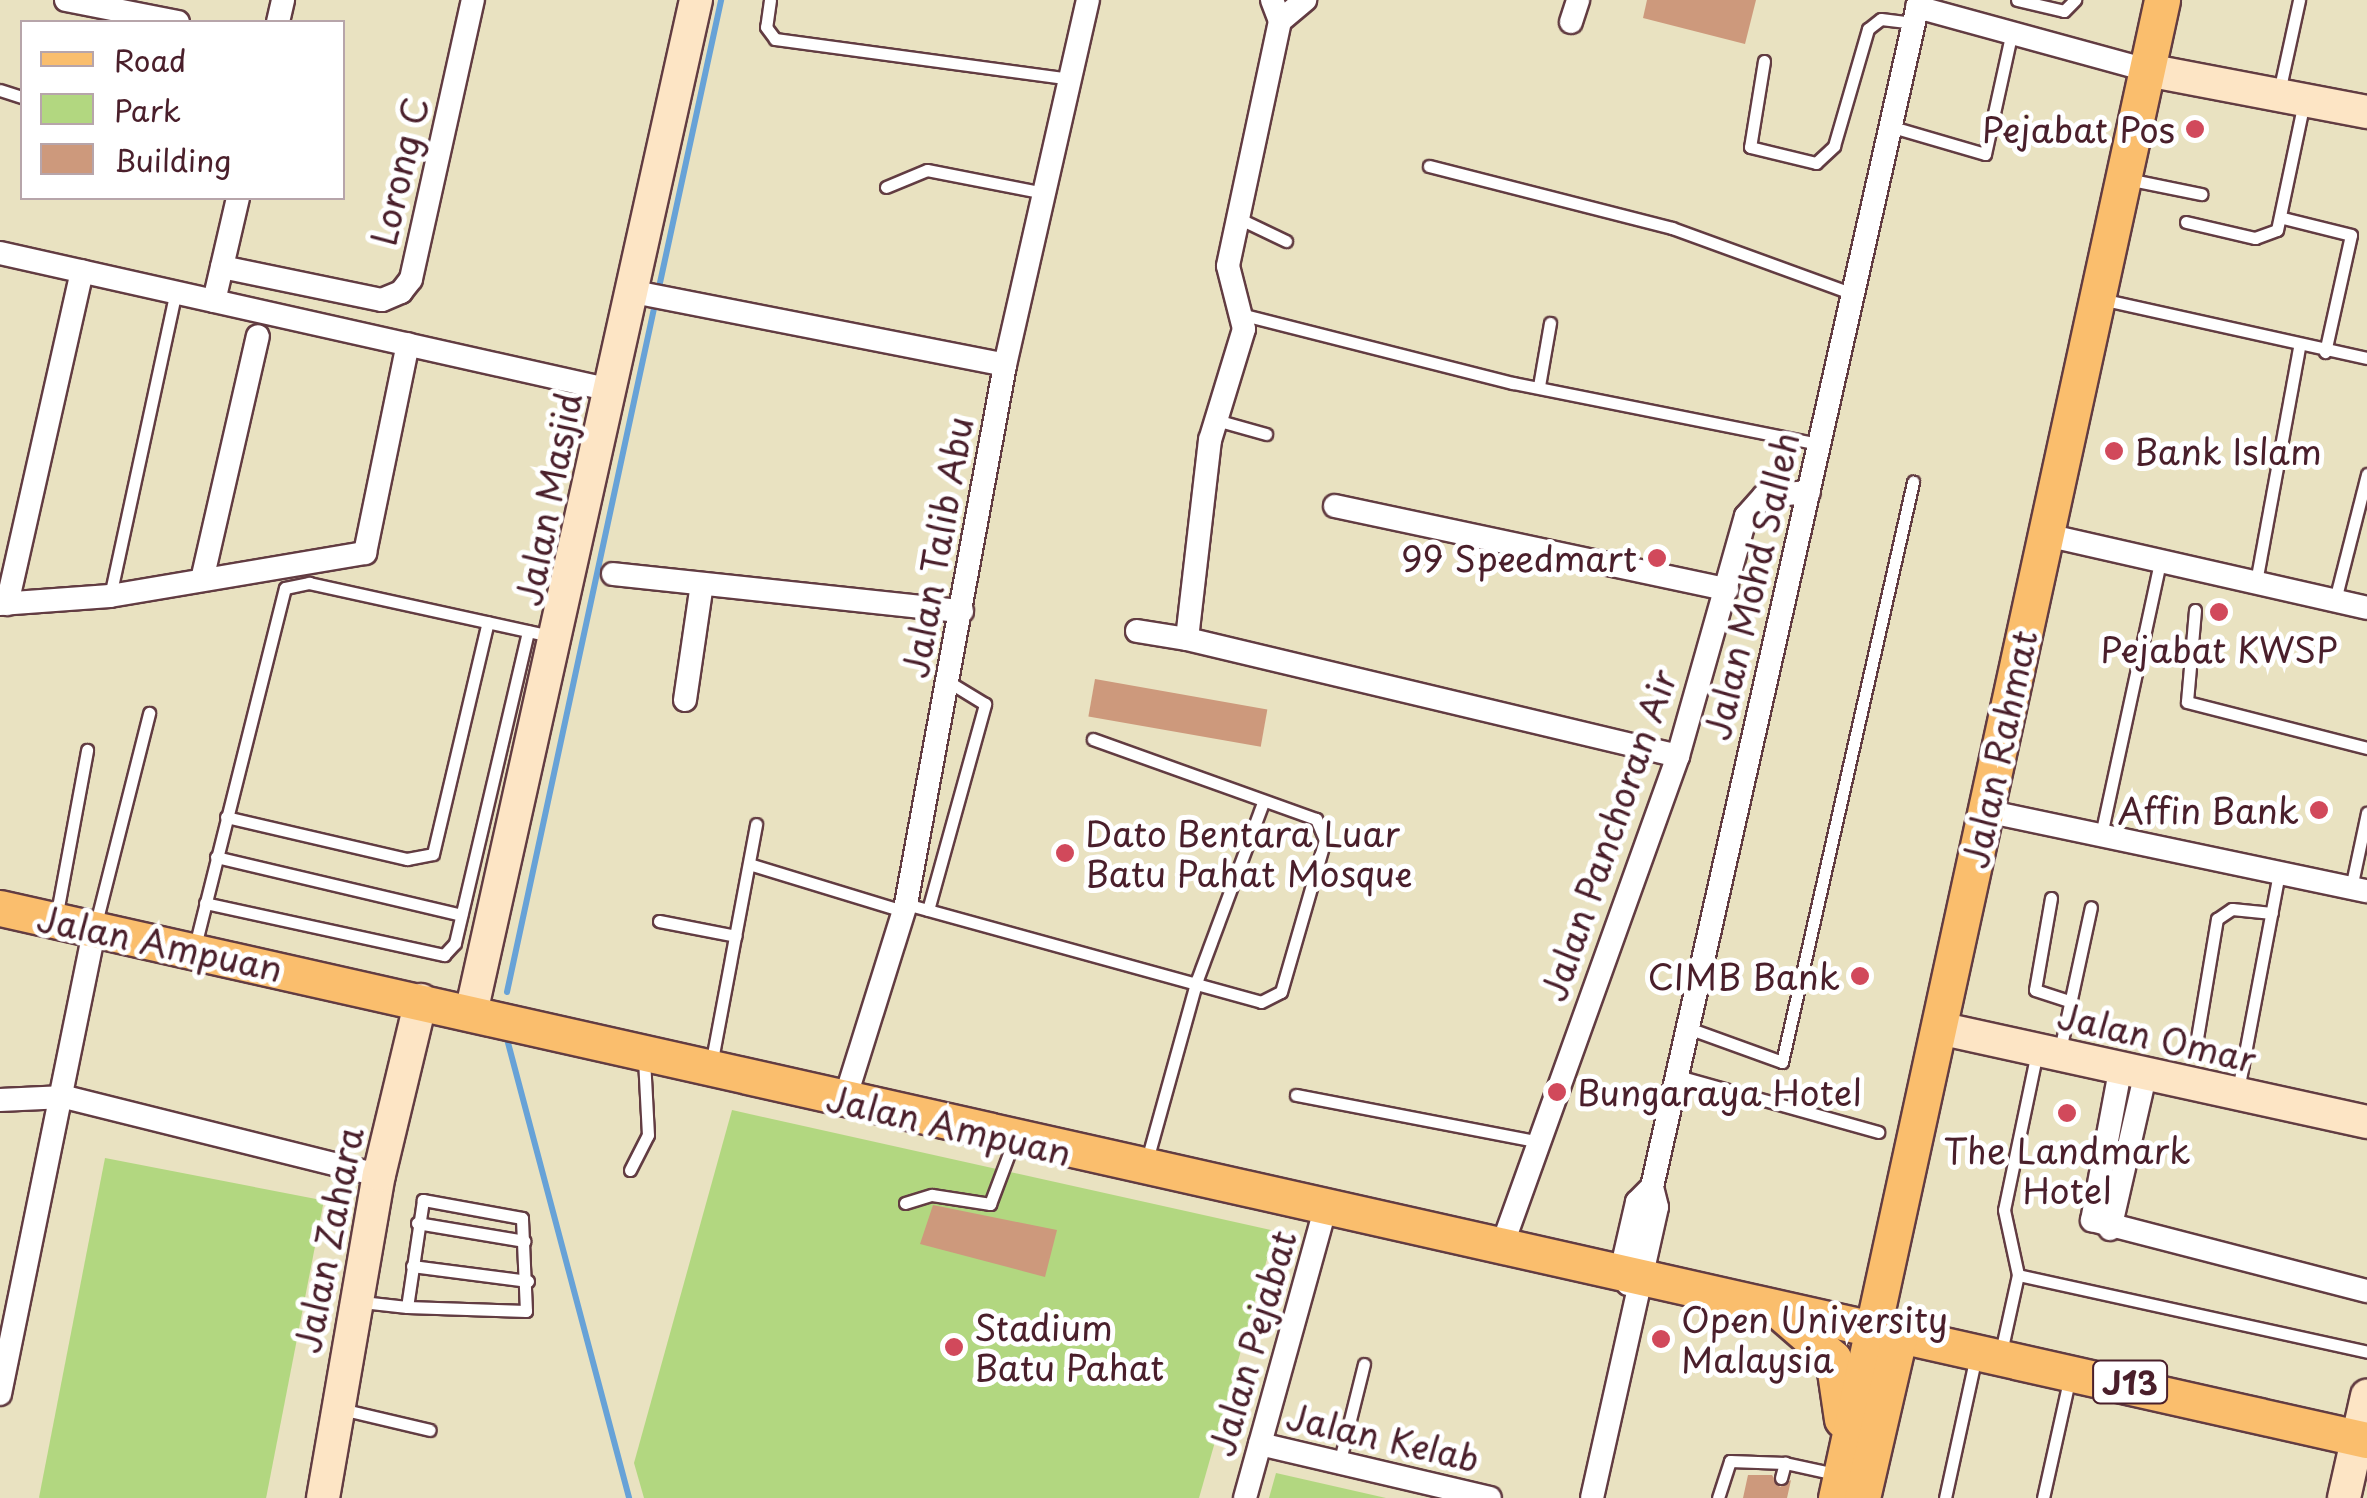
<!DOCTYPE html>
<style>
body{margin:0}
#map{position:relative;width:2367px;height:1498px;overflow:hidden;background:#e9e2c1;font-family:"Playpen Sans",sans-serif}
div>[style]{position:absolute}
.green>*{inset:0;background:#b2d780;transform-origin:0 0}
.stream>*{height:6px;margin:-3px;padding:0 3px;transform-origin:3px;border-radius:3px;background:#67a2d7}
.building>*{inset:0;background:#cd997c;transform-origin:0 0}
.roads{filter:drop-shadow(2px 0 #623c42) drop-shadow(-2px 0 #623c42) drop-shadow(0 2px #623c42) drop-shadow(0 -2px #623c42)}
.lane>*{height:11px;margin:-5.5px;padding:0 5.5px;transform-origin:5.5px;border-radius:5.5px;background:#fff}
.street>*{height:22px;margin:-11px;padding:0 11px;transform-origin:11px;border-radius:11px;background:#fff}
.secondary>*{height:32px;margin:-16px;padding:0 16px;transform-origin:16px;border-radius:16px;background:#fde5c5}
.primary>*{height:35px;margin:-17.5px;padding:0 17.5px;transform-origin:17.5px;border-radius:17.5px;background:#fabe6d}
.dots>*{width:28px;height:28px;translate:-50% -50%;box-sizing:border-box;border:5px solid #fff;border-radius:50%}
span{translate:-50% -50%;white-space:nowrap;text-align:center;line-height:1.15;-webkit-text-stroke:10px #fff;paint-order:stroke}
.shield-label span{padding:2px 8px;background:#fff;border:2px solid;border-radius:8px;-webkit-text-stroke-width:0}
.shield-label{font-size:32px;color:#4a1f2b;font-weight:700}
.poi-label{font-size:35px;color:#4a1f2b}
.right{translate:-100% -50%;text-align:right}
.left{translate:0 -50%;text-align:left}
.street-label{font-size:35px;color:#4a1f2b}
.legend{position:absolute;left:20px;top:20px;width:325px;height:180px;box-sizing:border-box;background:#fff;border:2px solid #b7a5aa;margin:0;padding:12px 18px;list-style:none;font-size:30px;color:#4a1f2b}
.legend li{display:flex;align-items:center;gap:20px;height:50px}
.legend b{width:50px;border:2px solid #b7a5aa}
</style>
<div id="map">
<div class="green">
<div style="clip-path:polygon(732px 1110px,1275px 1231px,1199px 1498px,644px 1498px,634px 1463px)"></div>
<div style="left:105px;top:1158px;width:223px;height:346px;rotate:11deg"></div>
<div style="clip-path:polygon(1276px 1473px,1386px 1498px,1269px 1498px)"></div>
</div>
<div class="stream">
<div style="left:658px;top:292px;width:299px;rotate:-77.8deg"></div>
<div style="left:507px;top:992px;width:704px;rotate:-77.86deg"></div>
<div style="left:507px;top:1039px;width:475px;rotate:75.1deg"></div>
</div>
<div class="building">
<div style="clip-path:polygon(1647px 0,1756px 0,1745px 44px,1643px 18px)"></div>
<div style="left:1095px;top:679px;width:175px;height:38px;rotate:10deg"></div>
<div style="clip-path:polygon(933px 1205px,1057px 1230px,1045px 1277px,920px 1244px)"></div>
<div style="clip-path:polygon(1748px 1475px,1772px 1475px,1780px 1487px,1791px 1480px,1787px 1498px,1743px 1498px)"></div>
</div>
<div class="roads">
<div class="lane">
<div style="left:770px;top:0;width:27px;rotate:98deg"></div>
<div style="left:766px;top:27px;width:15px;rotate:53deg"></div>
<div style="left:775px;top:39px;width:298px;rotate:7.7deg"></div>
<div style="left:2017px;top:0;width:48px;rotate:13.2deg"></div>
<div style="left:2064px;top:11px;width:16px;rotate:-45deg"></div>
<div style="left:1764px;top:61px;width:87px;rotate:99.2deg"></div>
<div style="left:1750px;top:147px;width:68px;rotate:13.6deg"></div>
<div style="left:1816px;top:163px;width:25px;rotate:-43deg"></div>
<div style="left:1834px;top:146px;width:122px;rotate:-73.8deg"></div>
<div style="left:1868px;top:29px;width:16px;rotate:-38deg"></div>
<div style="left:1881px;top:19px;width:32px;rotate:7deg"></div>
<div style="left:0;top:90px;width:23px;rotate:18deg"></div>
<div style="left:2279px;top:92px;width:94px;rotate:-77.7deg"></div>
<div style="left:1889px;top:126px;width:100px;rotate:16.3deg"></div>
<div style="left:1985px;top:154px;width:121px;rotate:-77.6deg"></div>
<div style="left:1429px;top:166px;width:251px;rotate:14.3deg"></div>
<div style="left:1672px;top:228px;width:190px;rotate:20deg"></div>
<div style="left:2127px;top:179px;width:76px;rotate:11.5deg"></div>
<div style="left:886px;top:187px;width:44px;rotate:-22.5deg"></div>
<div style="left:927px;top:170px;width:119px;rotate:11.1deg"></div>
<div style="left:2283px;top:218px;width:70px;rotate:14deg"></div>
<div style="left:2351px;top:235px;width:120px;rotate:102.5deg"></div>
<div style="left:1240px;top:219px;width:51px;rotate:25.6deg"></div>
<div style="left:2186px;top:222px;width:71px;rotate:13.1deg"></div>
<div style="left:2255px;top:238px;width:23px;rotate:-20deg"></div>
<div style="left:2277px;top:230px;width:131px;rotate:-78.1deg"></div>
<div style="left:2101px;top:299px;width:272px;rotate:12.5deg"></div>
<div style="left:1244px;top:315px;width:277px;rotate:14.2deg"></div>
<div style="left:1513px;top:383px;width:312px;rotate:11.3deg"></div>
<div style="left:1539px;top:386px;width:64px;rotate:-80.1deg"></div>
<div style="left:1216px;top:420px;width:52px;rotate:15.6deg"></div>
<div style="left:2256px;top:582px;width:239px;rotate:-79.6deg"></div>
<div style="left:110px;top:596px;width:311px;rotate:-77.8deg"></div>
<div style="left:2335px;top:600px;width:130px;rotate:-75.7deg"></div>
<div style="left:2195px;top:610px;width:92px;rotate:95deg"></div>
<div style="left:2187px;top:702px;width:186px;rotate:14.3deg"></div>
<div style="left:226px;top:817px;width:186px;rotate:13.1deg"></div>
<div style="left:407px;top:859px;width:26px;rotate:-11deg"></div>
<div style="left:433px;top:854px;width:238px;rotate:-76.7deg"></div>
<div style="left:2101px;top:835px;width:280px;rotate:-77.8deg"></div>
<div style="left:216px;top:857px;width:252px;rotate:13.3deg"></div>
<div style="left:749px;top:864px;width:161px;rotate:17deg"></div>
<div style="left:2351px;top:888px;width:77px;rotate:-78deg"></div>
<div style="left:2051px;top:898px;width:93px;rotate:99.9deg"></div>
<div style="left:2035px;top:990px;width:38px;rotate:18deg"></div>
<div style="left:205px;top:903px;width:245px;rotate:12.3deg"></div>
<div style="left:444px;top:955px;width:16px;rotate:-47deg"></div>
<div style="left:455px;top:943px;width:320px;rotate:-76.8deg"></div>
<div style="left:906px;top:904px;width:368px;rotate:15.4deg"></div>
<div style="left:1261px;top:1002px;width:22px;rotate:-27deg"></div>
<div style="left:1281px;top:992px;width:158px;rotate:-73.9deg"></div>
<div style="left:1325px;top:840px;width:23px;rotate:-113deg"></div>
<div style="left:1316px;top:819px;width:237px;rotate:-160.3deg"></div>
<div style="left:928px;top:910px;width:214px;rotate:-74.5deg"></div>
<div style="left:985px;top:704px;width:42px;rotate:-148.6deg"></div>
<div style="left:56px;top:918px;width:171px;rotate:-79.5deg"></div>
<div style="left:659px;top:921px;width:78px;rotate:11deg"></div>
<div style="left:95px;top:927px;width:221px;rotate:-75.8deg"></div>
<div style="left:195px;top:946px;width:369px;rotate:-75.9deg"></div>
<div style="left:285px;top:588px;width:25px;rotate:-12deg"></div>
<div style="left:309px;top:583px;width:247px;rotate:12.4deg"></div>
<div style="left:1688px;top:1028px;width:100px;rotate:19.9deg"></div>
<div style="left:1782px;top:1062px;width:595px;rotate:-77.27deg"></div>
<div style="left:2060px;top:1050px;width:146px;rotate:-77.8deg"></div>
<div style="left:2037px;top:1052px;width:161px;rotate:101.8deg"></div>
<div style="left:2004px;top:1210px;width:66px;rotate:77.8deg"></div>
<div style="left:2018px;top:1275px;width:357px;rotate:12.4deg"></div>
<div style="left:2243px;top:1064px;width:50px;rotate:-163.7deg"></div>
<div style="left:2195px;top:1050px;width:133px;rotate:-80.5deg"></div>
<div style="left:2217px;top:919px;width:18px;rotate:-34deg"></div>
<div style="left:2232px;top:909px;width:40px;rotate:5.7deg"></div>
<div style="left:711px;top:1065px;width:245px;rotate:-79.4deg"></div>
<div style="left:1678px;top:1076px;width:208px;rotate:15.6deg"></div>
<div style="left:2238px;top:1090px;width:221px;rotate:-79.3deg"></div>
<div style="left:1296px;top:1095px;width:248px;rotate:10.9deg"></div>
<div style="left:1147px;top:1160px;width:187px;rotate:-74.5deg"></div>
<div style="left:1197px;top:980px;width:189px;rotate:-69.6deg"></div>
<div style="left:630px;top:1170px;width:39px;rotate:-63deg"></div>
<div style="left:648px;top:1135px;width:76px;rotate:-93deg"></div>
<div style="left:905px;top:1203px;width:28px;rotate:-17deg"></div>
<div style="left:932px;top:1195px;width:59px;rotate:8.8deg"></div>
<div style="left:990px;top:1204px;width:68px;rotate:-69.4deg"></div>
<div style="left:417px;top:1223px;width:109px;rotate:9.5deg"></div>
<div style="left:412px;top:1266px;width:117px;rotate:7.4deg"></div>
<div style="left:362px;top:1302px;width:45px;rotate:6.3deg"></div>
<div style="left:407px;top:1307px;width:119px;rotate:1.9deg"></div>
<div style="left:526px;top:1311px;width:93px;rotate:-92.5deg"></div>
<div style="left:522px;top:1218px;width:101px;rotate:-169.7deg"></div>
<div style="left:423px;top:1200px;width:108px;rotate:98.5deg"></div>
<div style="left:2001px;top:1352px;width:79px;rotate:-77.6deg"></div>
<div style="left:341px;top:1409px;width:91px;rotate:13.3deg"></div>
<div style="left:1339px;top:1464px;width:103px;rotate:-76deg"></div>
<div style="left:1781px;top:1478px;width:16px;rotate:-75deg"></div>
<div style="left:1785px;top:1463px;width:51px;rotate:12.4deg"></div>
<div style="left:1718px;top:1498px;width:39px;rotate:-72deg"></div>
<div style="left:1730px;top:1461px;width:55px;rotate:2.1deg"></div>
<div style="left:1945px;top:1498px;width:145px;rotate:-77.7deg"></div>
<div style="left:2043px;top:1498px;width:125px;rotate:-77.5deg"></div>
</div>
<div class="street">
<div style="left:66px;top:0;width:114px;rotate:11.1deg"></div>
<div style="left:1272px;top:0;width:22px;rotate:69deg"></div>
<div style="left:1280px;top:21px;width:250px;rotate:102deg"></div>
<div style="left:1228px;top:266px;width:65px;rotate:75.7deg"></div>
<div style="left:1244px;top:329px;width:116px;rotate:107deg"></div>
<div style="left:1210px;top:440px;width:200px;rotate:96.6deg"></div>
<div style="left:1187px;top:639px;width:505px;rotate:13.4deg"></div>
<div style="left:1917px;top:7px;width:238px;rotate:15.3deg"></div>
<div style="left:1280px;top:21px;width:33px;rotate:-40deg"></div>
<div style="left:278px;top:22px;width:23px;rotate:-77deg"></div>
<div style="left:1571px;top:22px;width:23px;rotate:-72deg"></div>
<div style="left:0;top:253px;width:626px;rotate:12.64deg"></div>
<div style="left:222px;top:267px;width:163px;rotate:11.7deg"></div>
<div style="left:382px;top:300px;width:21px;rotate:-23deg"></div>
<div style="left:401px;top:292px;width:16px;rotate:-52deg"></div>
<div style="left:411px;top:279px;width:286px;rotate:-77.5deg"></div>
<div style="left:634px;top:292px;width:378px;rotate:11.1deg"></div>
<div style="left:214px;top:301px;width:106px;rotate:-76.9deg"></div>
<div style="left:1335px;top:506px;width:401px;rotate:12deg"></div>
<div style="left:2046px;top:535px;width:329px;rotate:12.8deg"></div>
<div style="left:613px;top:574px;width:351px;rotate:6.1deg"></div>
<div style="left:202px;top:580px;width:250px;rotate:-77.1deg"></div>
<div style="left:0;top:604px;width:110px;rotate:-4.2deg"></div>
<div style="left:110px;top:596px;width:259px;rotate:-9.6deg"></div>
<div style="left:365px;top:553px;width:213px;rotate:-78.4deg"></div>
<div style="left:7px;top:604px;width:341px;rotate:-77.3deg"></div>
<div style="left:1137px;top:631px;width:51px;rotate:9.1deg"></div>
<div style="left:685px;top:700px;width:117px;rotate:-81.7deg"></div>
<div style="left:1986px;top:811px;width:389px;rotate:11.9deg"></div>
<div style="left:2120px;top:1071px;width:152px;rotate:100.6deg"></div>
<div style="left:2092px;top:1220px;width:284px;rotate:14.5deg"></div>
<div style="left:0;top:1100px;width:65px;rotate:-2.6deg"></div>
<div style="left:65px;top:1097px;width:324px;rotate:14deg"></div>
<div style="left:844px;top:1102px;width:207px;rotate:-72.6deg"></div>
<div style="left:906px;top:904px;width:548px;rotate:-79.59deg"></div>
<div style="left:1005px;top:365px;width:374px;rotate:-77.2deg"></div>
<div style="left:2110px;top:1229px;width:157px;rotate:-77.1deg"></div>
<div style="left:1503px;top:1243px;width:517px;rotate:-70.23deg"></div>
<div style="left:1678px;top:756px;width:249px;rotate:-74.2deg"></div>
<div style="left:1746px;top:516px;width:27px;rotate:-48deg"></div>
<div style="left:1764px;top:496px;width:45px;rotate:-5.1deg"></div>
<div style="left:1628px;top:1284px;width:18px;rotate:-109deg"></div>
<div style="left:1622px;top:1267px;width:67px;rotate:-77deg"></div>
<div style="left:1637px;top:1202px;width:21px;rotate:-45deg"></div>
<div style="left:0;top:1394px;width:475px;rotate:-78.5deg"></div>
<div style="left:1260px;top:1444px;width:236px;rotate:13.2deg"></div>
<div style="left:1245px;top:1498px;width:303px;rotate:-74.5deg"></div>
<div style="left:1592px;top:1498px;width:298px;rotate:-77.4deg"></div>
<div style="left:1657px;top:1207px;width:21px;rotate:-104deg"></div>
<div style="left:1652px;top:1187px;width:1217px;rotate:-77.32deg"></div>
</div>
<div class="secondary">
<div style="left:2147px;top:70px;width:224px;rotate:10.8deg"></div>
<div style="left:471px;top:1013px;width:1038px;rotate:-77.48deg"></div>
<div style="left:1939px;top:1028px;width:438px;rotate:12.4deg"></div>
<div style="left:323px;top:1498px;width:328px;rotate:-80.2deg"></div>
<div style="left:379px;top:1175px;width:180px;rotate:-76.5deg"></div>
<div style="left:2344px;top:1498px;width:105px;rotate:-77.3deg"></div>
</div>
<div class="primary">
<div style="left:0;top:908px;width:2426px;rotate:12.67deg"></div>
<div style="left:1781px;top:1313px;width:69px;rotate:40.9deg"></div>
<div style="left:1833px;top:1358px;width:62px;rotate:81.6deg"></div>
<div style="left:1836px;top:1498px;width:1533px;rotate:-77.72deg"></div>
<div style="left:1862px;top:1498px;width:173px;rotate:-77deg"></div>
</div>
</div>
<div class="dots">
<div style="left:2195px;top:129px;background:#d1495b"></div>
<div style="left:2114px;top:451px;background:#d1495b"></div>
<div style="left:1657px;top:558px;background:#d1495b"></div>
<div style="left:2219px;top:612px;background:#d1495b"></div>
<div style="left:2319px;top:810px;background:#d1495b"></div>
<div style="left:1065px;top:853px;background:#d1495b"></div>
<div style="left:1860px;top:976px;background:#d1495b"></div>
<div style="left:1557px;top:1092px;background:#d1495b"></div>
<div style="left:2067px;top:1113px;background:#d1495b"></div>
<div style="left:1661px;top:1339px;background:#d1495b"></div>
<div style="left:954px;top:1347px;background:#d1495b"></div>
</div>
<div class="shield-label">
<span style="left:2130px;top:1382px">J13</span>
</div>
<div class="poi-label">
<span class="right" style="left:2175px;top:129px">Pejabat Pos</span>
<span class="left" style="left:2134px;top:451px">Bank Islam</span>
<span class="right" style="left:1637px;top:558px">99 Speedmart</span>
<span style="left:2219px;top:649px">Pejabat KWSP</span>
<span class="right" style="left:2299px;top:810px">Affin Bank</span>
<span class="left" style="left:1085px;top:853px">Dato Bentara Luar<br>Batu Pahat Mosque</span>
<span class="right" style="left:1840px;top:976px">CIMB Bank</span>
<span class="left" style="left:1577px;top:1092px">Bungaraya Hotel</span>
<span style="left:2067px;top:1170px">The Landmark<br>Hotel</span>
<span class="left" style="left:1681px;top:1339px">Open University<br>Malaysia</span>
<span class="left" style="left:974px;top:1347px">Stadium<br>Batu Pahat</span>
</div>
<div class="street-label">
<span style="left:399px;top:171px;rotate:-77deg">Lorong C</span>
<span style="left:548px;top:499px;rotate:-79deg">Jalan Masjid</span>
<span style="left:937px;top:547px;rotate:-80deg">Jalan Talib Abu</span>
<span style="left:1751px;top:586px;rotate:-77deg">Jalan Mohd Salleh</span>
<span style="left:1999px;top:749px;rotate:-78deg">Jalan Rahmat</span>
<span style="left:1608px;top:835px;rotate:-71deg">Jalan Panchoran Air</span>
<span style="left:160px;top:943px;rotate:12deg">Jalan Ampuan</span>
<span style="left:2157px;top:1037px;rotate:13deg">Jalan Omar</span>
<span style="left:949px;top:1125px;rotate:13deg">Jalan Ampuan</span>
<span style="left:328px;top:1240px;rotate:-79deg">Jalan Zahara</span>
<span style="left:1252px;top:1343px;rotate:-74deg">Jalan Pejabat</span>
<span style="left:1383px;top:1437px;rotate:13deg">Jalan Kelab</span>
</div>
<ul class="legend">
<li><b style="height:12px;background:#fabe6d"></b>Road</li>
<li><b style="height:28px;background:#b2d780"></b>Park</li>
<li><b style="height:28px;background:#cd997c"></b>Building</li>
</ul>
</div>
